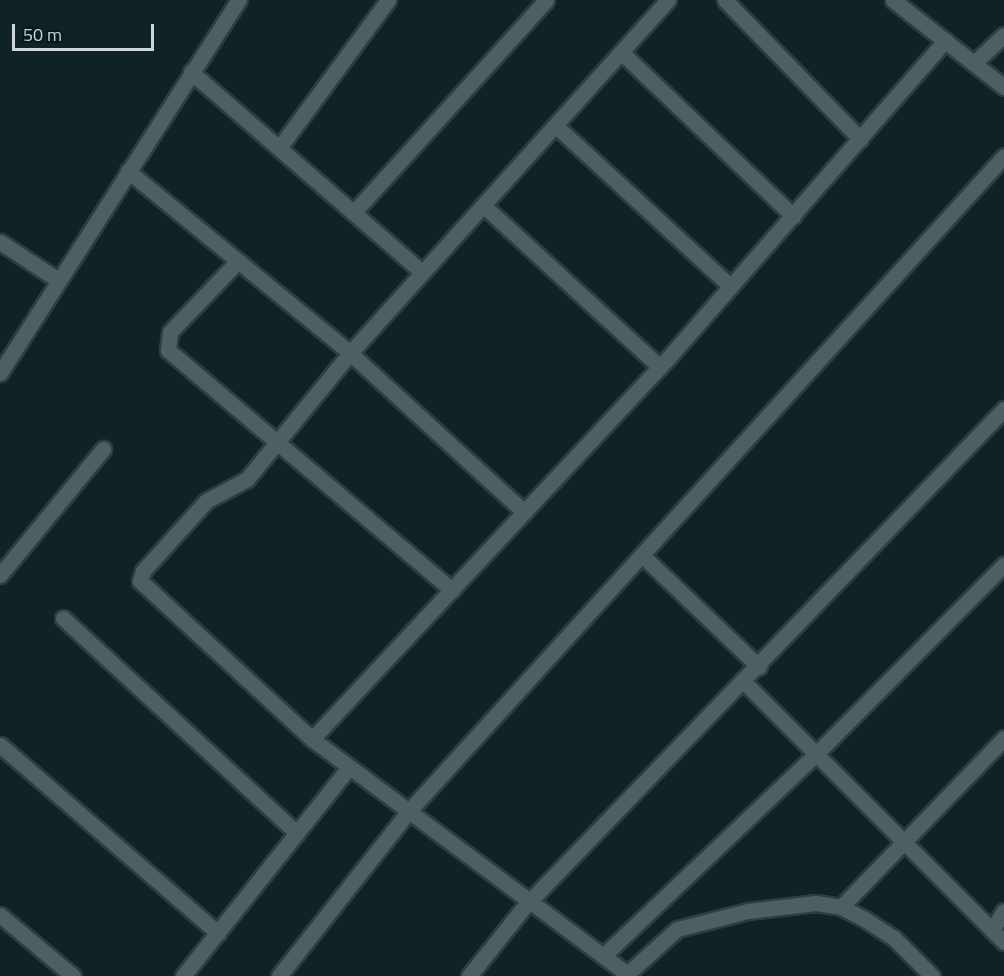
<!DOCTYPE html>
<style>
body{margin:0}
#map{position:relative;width:1004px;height:976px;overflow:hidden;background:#102324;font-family:"Titillium Web",sans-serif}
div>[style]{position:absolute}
.roads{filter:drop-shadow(2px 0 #313c3d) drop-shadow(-2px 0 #313c3d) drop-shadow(0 2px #313c3d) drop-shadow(0 -2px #313c3d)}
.minor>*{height:15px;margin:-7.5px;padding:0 7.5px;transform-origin:7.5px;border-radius:7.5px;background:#4c6062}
span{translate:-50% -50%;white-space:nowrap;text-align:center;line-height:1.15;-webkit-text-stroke:4.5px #07191b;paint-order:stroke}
.scale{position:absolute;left:12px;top:24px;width:142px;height:27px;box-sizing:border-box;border:3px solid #cbd6d7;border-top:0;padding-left:8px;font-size:18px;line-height:21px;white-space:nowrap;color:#cbd6d7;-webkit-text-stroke:4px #07191b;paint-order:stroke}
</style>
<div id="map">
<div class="roads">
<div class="minor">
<div style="left:725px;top:0;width:194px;rotate:45.8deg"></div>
<div style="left:893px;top:0;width:141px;rotate:38.1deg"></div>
<div style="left:621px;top:52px;width:238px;rotate:43.6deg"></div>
<div style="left:974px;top:63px;width:41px;rotate:-43deg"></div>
<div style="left:191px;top:72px;width:306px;rotate:40.9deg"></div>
<div style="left:555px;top:125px;width:239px;rotate:42.6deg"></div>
<div style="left:279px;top:148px;width:184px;rotate:-53.6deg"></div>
<div style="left:128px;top:171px;width:287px;rotate:39.3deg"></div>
<div style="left:350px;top:353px;width:475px;rotate:-48deg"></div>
<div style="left:483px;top:205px;width:240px;rotate:42.5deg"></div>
<div style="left:354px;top:212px;width:286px;rotate:-47.8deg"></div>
<div style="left:0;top:242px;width:69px;rotate:33.2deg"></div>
<div style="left:238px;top:261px;width:98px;rotate:133.8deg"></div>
<div style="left:170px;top:332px;width:18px;rotate:96deg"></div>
<div style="left:168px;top:350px;width:372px;rotate:40.2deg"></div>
<div style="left:0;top:373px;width:443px;rotate:-57.4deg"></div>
<div style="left:644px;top:557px;width:159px;rotate:43.7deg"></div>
<div style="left:0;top:575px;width:163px;rotate:-50.7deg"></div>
<div style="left:63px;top:618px;width:318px;rotate:42.6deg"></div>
<div style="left:744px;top:682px;width:368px;rotate:45deg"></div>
<div style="left:312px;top:739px;width:234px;rotate:-137.4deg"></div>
<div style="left:140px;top:581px;width:10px;rotate:-73deg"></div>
<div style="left:143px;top:571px;width:94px;rotate:-48deg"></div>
<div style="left:206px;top:501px;width:47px;rotate:-28.2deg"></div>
<div style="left:247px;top:479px;width:163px;rotate:-50.7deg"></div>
<div style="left:350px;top:353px;width:236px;rotate:42.4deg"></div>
<div style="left:0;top:745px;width:288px;rotate:40.8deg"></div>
<div style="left:841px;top:907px;width:235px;rotate:-46deg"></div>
<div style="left:0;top:915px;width:95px;rotate:39.9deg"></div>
<div style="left:992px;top:930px;width:22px;rotate:-58deg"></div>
<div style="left:603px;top:956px;width:294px;rotate:-43.5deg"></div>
<div style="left:816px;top:754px;width:267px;rotate:-45.2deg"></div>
<div style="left:626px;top:973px;width:392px;rotate:-143.3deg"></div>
<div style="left:312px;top:739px;width:523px;rotate:-46.94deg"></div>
<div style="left:669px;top:357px;width:420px;rotate:-48.9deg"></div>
<div style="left:183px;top:976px;width:267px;rotate:-51.5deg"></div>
<div style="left:279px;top:976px;width:209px;rotate:-51.8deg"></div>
<div style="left:408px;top:812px;width:886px;rotate:-47.74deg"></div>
<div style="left:469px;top:976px;width:88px;rotate:-51.4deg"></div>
<div style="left:524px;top:907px;width:692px;rotate:-46.05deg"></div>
<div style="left:625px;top:976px;width:70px;rotate:-42.1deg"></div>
<div style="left:677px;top:929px;width:73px;rotate:-14.2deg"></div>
<div style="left:748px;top:911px;width:68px;rotate:-6.7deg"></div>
<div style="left:816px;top:903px;width:25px;rotate:9deg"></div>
<div style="left:841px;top:907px;width:28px;rotate:27deg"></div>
<div style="left:866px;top:920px;width:33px;rotate:33deg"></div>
<div style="left:894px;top:938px;width:54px;rotate:45deg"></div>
</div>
</div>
<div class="scale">50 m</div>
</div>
